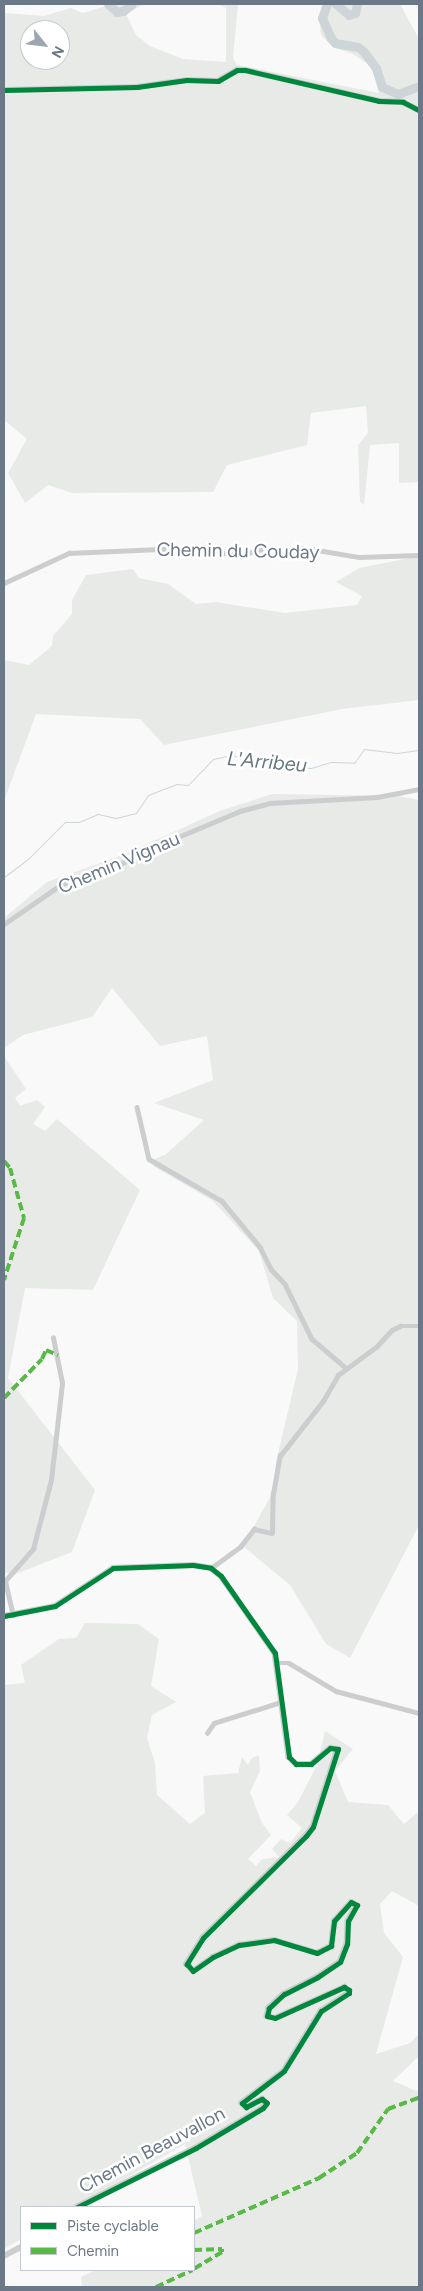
<!DOCTYPE html>
<style>
body{margin:0}
#map{position:relative;width:423px;height:2291px;overflow:hidden;background:#f9f9f9;font-family:Figtree,sans-serif}
div>[style]{position:absolute}
.green>*{inset:0;background:#e7eae6}
.stream>*{height:1px;margin:-0.5px;padding:0 0.5px;transform-origin:0.5px;border-radius:0.5px;background:#ced5d8}
.river>*{height:9px;margin:-4.5px;padding:0 4.5px;transform-origin:4.5px;border-radius:4.5px;background:#ced5d8}
.minor>*{height:4.5px;margin:-2.25px;padding:0 2.25px;transform-origin:2.25px;border-radius:2.25px;background:#cccdce}
.tertiary>*{height:5.5px;margin:-2.75px;padding:0 2.75px;transform-origin:2.75px;border-radius:2.75px;background:#cccdce}
.quiet>*{height:4px;margin-top:-2px;transform-origin:0;background:repeating-linear-gradient(90deg,#58b947 0 8px,transparent 0 12px)}
.cycleway>*{height:5px;margin:-2.5px;padding:0 2.5px;transform-origin:2.5px;border-radius:2.5px;background:#00873e}
span{translate:-50% -50%;white-space:nowrap;text-align:center;line-height:1.15;-webkit-text-stroke:5px #fff;paint-order:stroke}
.street-label{font-size:19px;color:#6a7888}
.water-label{font-size:20px;color:#667882;font-style:italic}
.frame{position:absolute;inset:0;border:5px solid #6a7888;pointer-events:none}
.legend{position:absolute;left:20px;top:2206px;width:175px;height:65px;box-sizing:border-box;background:#fff;border:1px solid #c3c9cf;margin:0;padding:6px 9px;list-style:none;font-size:15px;color:#6a7888}
.legend li{display:flex;align-items:center;gap:10px;height:25px}
.legend b{width:25px;border:1px solid #c3c9cf}
.north{position:absolute;left:20px;top:20px;width:50px;height:50px;box-sizing:border-box;background:#fff;border:1px solid #c3c9cf;border-radius:50%;rotate:119deg;font-size:14px;font-weight:700;line-height:20px;text-align:center;color:#6a7888}
.north::after{content:'';display:block;margin:auto;width:18px;height:22px;background:#9ca5b0;clip-path:polygon(50% 0,100% 100%,50% 72%,0 100%)}
</style>
<div id="map">
<div class="green">
<div style="clip-path:polygon(evenodd,104px 4px,144px 4px,126px 14px,136px 35px,150px 46px,183px 59px,226px 62px,226px 8px,218px 4px,238px 4px,233px 58px,237px 65px,379px 93px,371px 66px,353px 54px,333px 47px,321px 35px,319px 15px,328px 4px,400px 4px,419px 39px,419px 482px,399px 483px,399px 443px,370px 445px,364px 505px,360px 502px,358px 445px,368px 433px,366px 406px,311px 413px,307px 445px,227px 465px,213px 492px,72px 493px,48px 485px,25px 503px,8px 473px,27px 439px,4px 420px,4px 13px,44px 16px,71px 8px,83px 13px,106px 6px,104px 4px,30px 30px,60px 30px,60px 60px,30px 60px,30px 30px)"></div>
<div style="clip-path:polygon(419px 556px,419px 700px,342px 709px,164px 745px,140px 719px,36px 714px,4px 801px,4px 660px,29px 665px,52px 646px,53px 636px,72px 614px,72px 600px,86px 575px,133px 569px,139px 578px,168px 584px,196px 604px,216px 602px,285px 613px,357px 605px,362px 596px,336px 582px,359px 568px)"></div>
<div style="clip-path:polygon(272px 794px,398px 796px,419px 800px,419px 1525px,350px 1658px,326px 1644px,290px 1585px,243px 1546px,273px 1492px,276px 1462px,298px 1369px,297px 1321px,273px 1298px,259px 1251px,213px 1201px,153px 1166px,154px 1159px,165px 1155px,204px 1120px,154px 1103px,213px 1080px,207px 1036px,160px 1046px,112px 988px,92px 1017px,23px 1035px,4px 1048px,4px 918px,47px 882px,120px 856px,220px 811px)"></div>
<div style="clip-path:polygon(4px 1056px,26px 1089px,15px 1098px,20px 1106px,37px 1100px,45px 1107px,33px 1124px,45px 1131px,57px 1119px,140px 1190px,93px 1290px,25px 1288px,8px 1378px,95px 1490px,72px 1552px,13px 1575px,4px 1572px)"></div>
<div style="clip-path:polygon(85px 1623px,138px 1624px,159px 1639px,151px 1686px,176px 1702px,152px 1715px,147px 1738px,155px 1763px,157px 1795px,190px 1824px,205px 1813px,203px 1776px,238px 1773px,242px 1757px,248px 1765px,252px 1758px,259px 1755px,260px 1771px,250px 1792px,262px 1823px,271px 1835px,248px 1859px,256px 1866px,262px 1859px,279px 1857px,272px 1849px,281px 1839px,290px 1843px,302px 1828px,287px 1815px,298px 1802px,317px 1765px,325px 1731px,353px 1749px,335px 1771px,348px 1802px,388px 1805px,404px 1824px,419px 1811px,419px 1906px,392px 1891px,380px 1904px,384px 1933px,403px 1957px,376px 2054px,410px 2043px,419px 2034px,419px 2056px,393px 2081px,419px 2092px,419px 2287px,82px 2287px,81px 2277px,95px 2270px,194px 2270px,194px 2221px,202px 2216px,185px 2144px,76px 2207px,21px 2207px,21px 2239px,4px 2249px,4px 1685px,25px 1683px,21px 1665px,59px 1639px,76px 1638px)"></div>
</div>
<div class="stream">
<div style="left:4px;top:877px;width:31px;rotate:-37deg"></div>
<div style="left:29px;top:858px;width:51px;rotate:-45deg"></div>
<div style="left:65px;top:822px;width:14px"></div>
<div style="left:79px;top:822px;width:21px;rotate:-23deg"></div>
<div style="left:98px;top:814px;width:18px;rotate:13deg"></div>
<div style="left:116px;top:818px;width:21px;rotate:-14deg"></div>
<div style="left:136px;top:813px;width:22px;rotate:-56deg"></div>
<div style="left:148px;top:795px;width:30px;rotate:-21deg"></div>
<div style="left:176px;top:784px;width:12px;rotate:5deg"></div>
<div style="left:188px;top:785px;width:36px;rotate:-46deg"></div>
<div style="left:213px;top:759px;width:19px;rotate:-12deg"></div>
<div style="left:232px;top:755px;width:28px;rotate:17deg"></div>
<div style="left:259px;top:763px;width:52px;rotate:5.5deg"></div>
<div style="left:311px;top:768px;width:21px;rotate:-17deg"></div>
<div style="left:331px;top:762px;width:23px;rotate:2deg"></div>
<div style="left:354px;top:763px;width:17px;rotate:-54deg"></div>
<div style="left:364px;top:749px;width:33px;rotate:7deg"></div>
<div style="left:397px;top:753px;width:22px;rotate:-8deg"></div>
</div>
<div class="river">
<div style="left:108px;top:4px;width:12px;rotate:42deg"></div>
<div style="left:117px;top:12px;width:6px;rotate:-9deg"></div>
<div style="left:123px;top:11px;width:11px;rotate:-38deg"></div>
<div style="left:327px;top:4px;width:15px;rotate:110deg"></div>
<div style="left:322px;top:18px;width:22px;rotate:66deg"></div>
<div style="left:331px;top:38px;width:6px;rotate:51deg"></div>
<div style="left:335px;top:43px;width:23px;rotate:10deg"></div>
<div style="left:358px;top:47px;width:8px;rotate:40deg"></div>
<div style="left:364px;top:52px;width:20px;rotate:53deg"></div>
<div style="left:376px;top:68px;width:20px;rotate:72deg"></div>
<div style="left:382px;top:87px;width:17px;rotate:24deg"></div>
<div style="left:398px;top:94px;width:22px;rotate:-21deg"></div>
<div style="left:336px;top:4px;width:17px;rotate:40deg"></div>
<div style="left:349px;top:15px;width:6px;rotate:-18deg"></div>
<div style="left:355px;top:13px;width:9px;rotate:-77deg"></div>
</div>
<div class="minor">
<div style="left:4px;top:583px;width:72px;rotate:-24.8deg"></div>
<div style="left:69px;top:553px;width:113px;rotate:-2.5deg"></div>
<div style="left:182px;top:548px;width:58px;rotate:6.9deg"></div>
<div style="left:240px;top:555px;width:24px;rotate:-15deg"></div>
<div style="left:263px;top:549px;width:42px;rotate:-1.4deg"></div>
<div style="left:305px;top:548px;width:55px;rotate:9.5deg"></div>
<div style="left:359px;top:557px;width:60px;rotate:-1.9deg"></div>
<div style="left:4px;top:924px;width:70px;rotate:-34.6deg"></div>
<div style="left:62px;top:884px;width:52px;rotate:-16.7deg"></div>
<div style="left:112px;top:869px;width:32px;rotate:-30deg"></div>
<div style="left:140px;top:853px;width:108px;rotate:-22.8deg"></div>
<div style="left:240px;top:811px;width:31px;rotate:-15deg"></div>
<div style="left:270px;top:803px;width:107px;rotate:-3.2deg"></div>
<div style="left:377px;top:797px;width:43px;rotate:-10.8deg"></div>
<div style="left:137px;top:1107px;width:53px;rotate:77deg"></div>
<div style="left:149px;top:1159px;width:84px;rotate:29.9deg"></div>
<div style="left:222px;top:1201px;width:60px;rotate:50.4deg"></div>
<div style="left:260px;top:1247px;width:25px;rotate:63deg"></div>
<div style="left:271px;top:1269px;width:21px;rotate:47deg"></div>
<div style="left:285px;top:1284px;width:61px;rotate:63.9deg"></div>
<div style="left:312px;top:1339px;width:43px;rotate:40.3deg"></div>
<div style="left:211px;top:1568px;width:36px;rotate:-36deg"></div>
<div style="left:240px;top:1547px;width:23px;rotate:-52deg"></div>
<div style="left:254px;top:1529px;width:18px;rotate:13deg"></div>
<div style="left:272px;top:1533px;width:39px;rotate:-89deg"></div>
<div style="left:273px;top:1494px;width:39px;rotate:-80deg"></div>
<div style="left:280px;top:1456px;width:70px;rotate:-52deg"></div>
<div style="left:323px;top:1401px;width:30px;rotate:-60deg"></div>
<div style="left:338px;top:1375px;width:47px;rotate:-36.4deg"></div>
<div style="left:376px;top:1347px;width:23px;rotate:-47deg"></div>
<div style="left:392px;top:1330px;width:9px;rotate:-27deg"></div>
<div style="left:400px;top:1326px;width:19px"></div>
<div style="left:13px;top:1616px;width:36px;rotate:-103deg"></div>
<div style="left:5px;top:1581px;width:43px;rotate:-48.8deg"></div>
<div style="left:33px;top:1549px;width:71px;rotate:-75.4deg"></div>
<div style="left:51px;top:1480px;width:98px;rotate:-83.5deg"></div>
<div style="left:62px;top:1383px;width:46px;rotate:-101.3deg"></div>
<div style="left:279px;top:1663px;width:10px"></div>
<div style="left:289px;top:1663px;width:55px;rotate:30.8deg"></div>
<div style="left:336px;top:1691px;width:86px;rotate:14.8deg"></div>
<div style="left:207px;top:1733px;width:12px;rotate:-55deg"></div>
<div style="left:214px;top:1723px;width:70px;rotate:-17.4deg"></div>
</div>
<div class="tertiary">
<div style="left:4px;top:90px;width:133px;rotate:-1.3deg"></div>
<div style="left:137px;top:87px;width:50px;rotate:-8deg"></div>
<div style="left:187px;top:80px;width:31px;rotate:2deg"></div>
<div style="left:218px;top:81px;width:22px;rotate:-30deg"></div>
<div style="left:237px;top:70px;width:8px"></div>
<div style="left:245px;top:70px;width:138px;rotate:13deg"></div>
<div style="left:379px;top:101px;width:24px;rotate:2deg"></div>
<div style="left:403px;top:102px;width:18px;rotate:27deg"></div>
<div style="left:4px;top:1616px;width:52px;rotate:-11.1deg"></div>
<div style="left:55px;top:1606px;width:69px;rotate:-33.2deg"></div>
<div style="left:113px;top:1568px;width:80px;rotate:-2.1deg"></div>
<div style="left:193px;top:1565px;width:18px;rotate:9deg"></div>
<div style="left:211px;top:1568px;width:13px;rotate:39deg"></div>
<div style="left:221px;top:1576px;width:94px;rotate:55deg"></div>
<div style="left:275px;top:1653px;width:105px;rotate:82.3deg"></div>
<div style="left:289px;top:1757px;width:10px;rotate:45deg"></div>
<div style="left:296px;top:1764px;width:15px"></div>
<div style="left:311px;top:1764px;width:25px;rotate:-40deg"></div>
<div style="left:330px;top:1748px;width:8px;rotate:7deg"></div>
<div style="left:338px;top:1749px;width:82px;rotate:107.8deg"></div>
<div style="left:313px;top:1827px;width:11px;rotate:128deg"></div>
<div style="left:306px;top:1836px;width:145px;rotate:135.3deg"></div>
<div style="left:203px;top:1938px;width:31px;rotate:122deg"></div>
<div style="left:187px;top:1964px;width:9px;rotate:49deg"></div>
<div style="left:193px;top:1971px;width:24px;rotate:-35deg"></div>
<div style="left:213px;top:1957px;width:29px;rotate:-25deg"></div>
<div style="left:239px;top:1945px;width:35px;rotate:-8deg"></div>
<div style="left:274px;top:1940px;width:45px;rotate:16.8deg"></div>
<div style="left:317px;top:1953px;width:16px;rotate:-27deg"></div>
<div style="left:331px;top:1946px;width:25px;rotate:-83deg"></div>
<div style="left:334px;top:1921px;width:25px;rotate:-48deg"></div>
<div style="left:351px;top:1902px;width:7px;rotate:27deg"></div>
<div style="left:357px;top:1905px;width:18px;rotate:119deg"></div>
<div style="left:348px;top:1921px;width:23px;rotate:92deg"></div>
<div style="left:347px;top:1944px;width:19px;rotate:111deg"></div>
<div style="left:340px;top:1962px;width:27px;rotate:146deg"></div>
<div style="left:318px;top:1977px;width:38px;rotate:153deg"></div>
<div style="left:284px;top:1994px;width:21px;rotate:137deg"></div>
<div style="left:269px;top:2008px;width:8px;rotate:104deg"></div>
<div style="left:267px;top:2016px;width:8px;rotate:14deg"></div>
<div style="left:275px;top:2018px;width:76px;rotate:-24.2deg"></div>
<div style="left:344px;top:1987px;width:6px;rotate:31deg"></div>
<div style="left:349px;top:1990px;width:3px;rotate:90deg"></div>
<div style="left:349px;top:1993px;width:33px;rotate:147deg"></div>
<div style="left:321px;top:2011px;width:70px;rotate:121.7deg"></div>
<div style="left:284px;top:2071px;width:53px;rotate:142.7deg"></div>
<div style="left:242px;top:2103px;width:6px;rotate:45deg"></div>
<div style="left:246px;top:2107px;width:18px;rotate:-27deg"></div>
<div style="left:262px;top:2099px;width:6px;rotate:39deg"></div>
<div style="left:267px;top:2103px;width:6px;rotate:129deg"></div>
<div style="left:263px;top:2108px;width:78px;rotate:149.2deg"></div>
<div style="left:196px;top:2148px;width:133px;rotate:153.6deg"></div>
<div style="left:4px;top:2256px;width:19px;rotate:-28deg"></div>
</div>
<div class="quiet">
<div style="left:4px;top:1161px;width:9px;rotate:49deg"></div>
<div style="left:10px;top:1168px;width:52px;rotate:74.4deg"></div>
<div style="left:24px;top:1218px;width:65px;rotate:107.9deg"></div>
<div style="left:4px;top:1398px;width:54px;rotate:-45.7deg"></div>
<div style="left:42px;top:1359px;width:10px;rotate:-66deg"></div>
<div style="left:46px;top:1350px;width:13px;rotate:23deg"></div>
<div style="left:194px;top:2233px;width:137px;rotate:-23.7deg"></div>
<div style="left:319px;top:2178px;width:45px;rotate:-33.3deg"></div>
<div style="left:357px;top:2153px;width:54px;rotate:-54.8deg"></div>
<div style="left:388px;top:2109px;width:33px;rotate:-20deg"></div>
<div style="left:194px;top:2250px;width:28px;rotate:-2deg"></div>
<div style="left:222px;top:2249px;width:3px;rotate:90deg"></div>
<div style="left:222px;top:2252px;width:33px;rotate:149deg"></div>
<div style="left:156px;top:2287px;width:40px;rotate:-25deg"></div>
</div>
<div class="cycleway">
<div style="left:4px;top:90px;width:133px;rotate:-1.3deg"></div>
<div style="left:137px;top:87px;width:50px;rotate:-8deg"></div>
<div style="left:187px;top:80px;width:31px;rotate:2deg"></div>
<div style="left:218px;top:81px;width:22px;rotate:-30deg"></div>
<div style="left:237px;top:70px;width:8px"></div>
<div style="left:245px;top:70px;width:138px;rotate:13deg"></div>
<div style="left:379px;top:101px;width:24px;rotate:2deg"></div>
<div style="left:403px;top:102px;width:18px;rotate:27deg"></div>
<div style="left:4px;top:1616px;width:52px;rotate:-11.1deg"></div>
<div style="left:55px;top:1606px;width:69px;rotate:-33.2deg"></div>
<div style="left:113px;top:1568px;width:80px;rotate:-2.1deg"></div>
<div style="left:193px;top:1565px;width:18px;rotate:9deg"></div>
<div style="left:211px;top:1568px;width:13px;rotate:39deg"></div>
<div style="left:221px;top:1576px;width:94px;rotate:55deg"></div>
<div style="left:275px;top:1653px;width:105px;rotate:82.3deg"></div>
<div style="left:289px;top:1757px;width:10px;rotate:45deg"></div>
<div style="left:296px;top:1764px;width:15px"></div>
<div style="left:311px;top:1764px;width:25px;rotate:-40deg"></div>
<div style="left:330px;top:1748px;width:8px;rotate:7deg"></div>
<div style="left:338px;top:1749px;width:82px;rotate:107.8deg"></div>
<div style="left:313px;top:1827px;width:11px;rotate:128deg"></div>
<div style="left:306px;top:1836px;width:145px;rotate:135.3deg"></div>
<div style="left:203px;top:1938px;width:31px;rotate:122deg"></div>
<div style="left:187px;top:1964px;width:9px;rotate:49deg"></div>
<div style="left:193px;top:1971px;width:24px;rotate:-35deg"></div>
<div style="left:213px;top:1957px;width:29px;rotate:-25deg"></div>
<div style="left:239px;top:1945px;width:35px;rotate:-8deg"></div>
<div style="left:274px;top:1940px;width:45px;rotate:16.8deg"></div>
<div style="left:317px;top:1953px;width:16px;rotate:-27deg"></div>
<div style="left:331px;top:1946px;width:25px;rotate:-83deg"></div>
<div style="left:334px;top:1921px;width:25px;rotate:-48deg"></div>
<div style="left:351px;top:1902px;width:7px;rotate:27deg"></div>
<div style="left:357px;top:1905px;width:18px;rotate:119deg"></div>
<div style="left:348px;top:1921px;width:23px;rotate:92deg"></div>
<div style="left:347px;top:1944px;width:19px;rotate:111deg"></div>
<div style="left:340px;top:1962px;width:27px;rotate:146deg"></div>
<div style="left:318px;top:1977px;width:38px;rotate:153deg"></div>
<div style="left:284px;top:1994px;width:21px;rotate:137deg"></div>
<div style="left:269px;top:2008px;width:8px;rotate:104deg"></div>
<div style="left:267px;top:2016px;width:8px;rotate:14deg"></div>
<div style="left:275px;top:2018px;width:76px;rotate:-24.2deg"></div>
<div style="left:344px;top:1987px;width:6px;rotate:31deg"></div>
<div style="left:349px;top:1990px;width:3px;rotate:90deg"></div>
<div style="left:349px;top:1993px;width:33px;rotate:147deg"></div>
<div style="left:321px;top:2011px;width:70px;rotate:121.7deg"></div>
<div style="left:284px;top:2071px;width:53px;rotate:142.7deg"></div>
<div style="left:242px;top:2103px;width:6px;rotate:45deg"></div>
<div style="left:246px;top:2107px;width:18px;rotate:-27deg"></div>
<div style="left:262px;top:2099px;width:6px;rotate:39deg"></div>
<div style="left:267px;top:2103px;width:6px;rotate:129deg"></div>
<div style="left:263px;top:2108px;width:78px;rotate:149.2deg"></div>
<div style="left:196px;top:2148px;width:133px;rotate:153.6deg"></div>
</div>
<div class="street-label">
<span style="left:238px;top:551px;rotate:1deg">Chemin du Couday</span>
<span style="left:119px;top:863px;rotate:-23deg">Chemin Vignau</span>
<span style="left:152px;top:2150px;rotate:-28deg">Chemin Beauvallon</span>
</div>
<div class="water-label">
<span style="left:267px;top:762px;rotate:5deg">L'Arribeu</span>
</div>
<div class="frame"></div>
<ul class="legend">
<li><b style="height:6px;background:#00873e"></b>Piste cyclable</li>
<li><b style="height:6px;background:#58b947"></b>Chemin</li>
</ul>
<div class="north">N</div>
</div>
